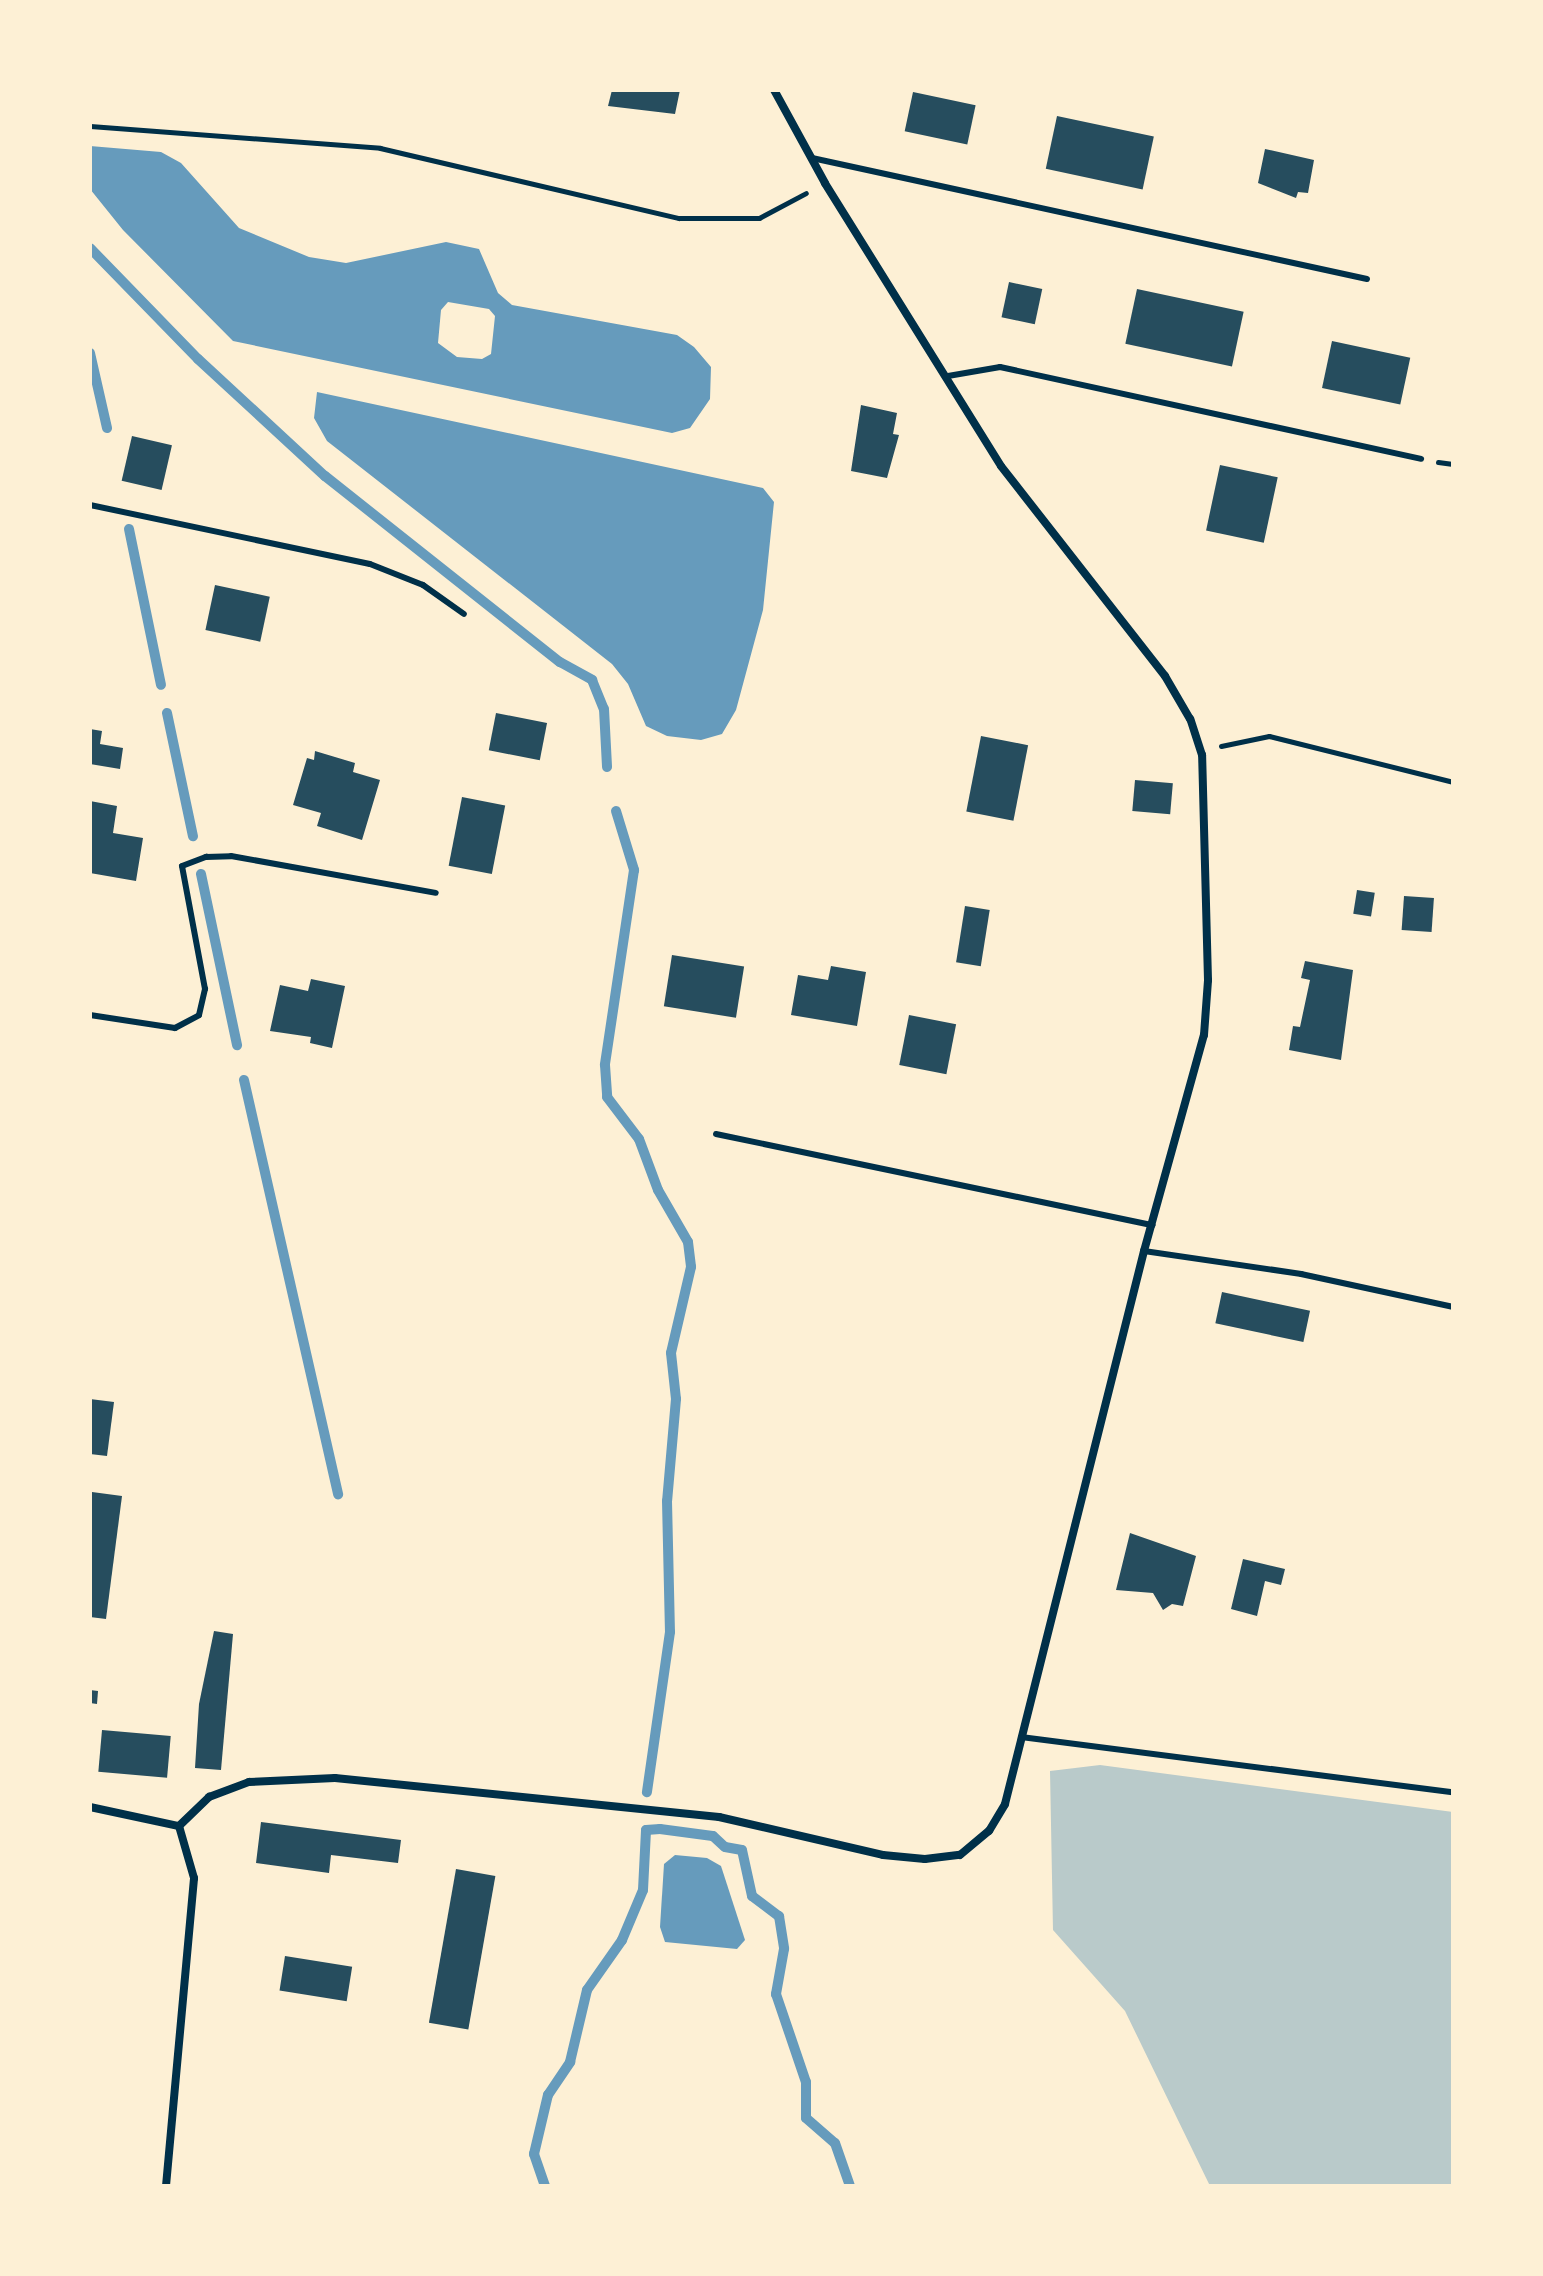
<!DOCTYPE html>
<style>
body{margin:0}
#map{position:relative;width:1543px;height:2276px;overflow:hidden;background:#fdf0d5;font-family:"PT Sans Narrow",sans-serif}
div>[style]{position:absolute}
.green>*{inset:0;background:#b9caca}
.water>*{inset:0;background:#669bbc}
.stream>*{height:10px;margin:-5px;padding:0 5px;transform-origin:5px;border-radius:5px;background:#669bbc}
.building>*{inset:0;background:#264d5e;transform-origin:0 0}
.path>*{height:5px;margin:-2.5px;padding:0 2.5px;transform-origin:2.5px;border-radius:2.5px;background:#003049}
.service>*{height:6px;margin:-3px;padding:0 3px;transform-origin:3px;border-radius:3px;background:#003049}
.minor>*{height:8px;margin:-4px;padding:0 4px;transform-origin:4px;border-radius:4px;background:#003049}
span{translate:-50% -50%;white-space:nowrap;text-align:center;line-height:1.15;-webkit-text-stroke:7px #fdf0d5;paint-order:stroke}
.frame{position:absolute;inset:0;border:92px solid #fdf0d5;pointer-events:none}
</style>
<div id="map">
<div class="green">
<div style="clip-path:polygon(1100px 1765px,1453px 1812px,1453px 2186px,1210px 2186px,1125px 2011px,1053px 1930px,1050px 1771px)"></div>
</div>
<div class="water">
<div style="clip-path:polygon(evenodd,90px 146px,161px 152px,181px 163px,239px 228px,309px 257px,346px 263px,446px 242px,479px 249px,498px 293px,512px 305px,677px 335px,694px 347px,711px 367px,710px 399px,690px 428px,672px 433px,233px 341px,123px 230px,90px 189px,90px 146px,448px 302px,489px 309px,495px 316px,491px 354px,482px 359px,457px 357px,438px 343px,441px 310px,448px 302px)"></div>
<div style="clip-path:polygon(317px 392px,763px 488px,774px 502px,763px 610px,736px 710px,722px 734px,701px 740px,667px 736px,646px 726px,628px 684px,612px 664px,327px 441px,314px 418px)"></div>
<div style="clip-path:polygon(675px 1855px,707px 1858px,721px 1866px,745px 1940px,737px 1949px,665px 1942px,660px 1927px,664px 1864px)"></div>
</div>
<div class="stream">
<div style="left:90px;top:248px;width:155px;rotate:45.8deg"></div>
<div style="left:198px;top:359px;width:173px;rotate:42.7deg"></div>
<div style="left:325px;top:476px;width:300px;rotate:38.4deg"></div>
<div style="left:560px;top:662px;width:37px;rotate:29deg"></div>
<div style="left:592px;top:680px;width:31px;rotate:68deg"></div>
<div style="left:604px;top:709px;width:58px;rotate:87deg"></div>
<div style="left:90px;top:353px;width:77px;rotate:77.2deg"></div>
<div style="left:129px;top:529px;width:159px;rotate:78.4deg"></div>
<div style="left:167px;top:713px;width:126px;rotate:78.1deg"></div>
<div style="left:616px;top:811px;width:62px;rotate:73deg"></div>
<div style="left:634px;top:870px;width:197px;rotate:98.5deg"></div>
<div style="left:605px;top:1065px;width:32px;rotate:86deg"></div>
<div style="left:607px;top:1097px;width:53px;rotate:52.7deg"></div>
<div style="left:639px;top:1139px;width:54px;rotate:69.6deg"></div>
<div style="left:658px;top:1190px;width:60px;rotate:60deg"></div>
<div style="left:688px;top:1242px;width:25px;rotate:83deg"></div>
<div style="left:691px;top:1267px;width:88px;rotate:103.1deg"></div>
<div style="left:671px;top:1353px;width:46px;rotate:83.8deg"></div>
<div style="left:676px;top:1399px;width:102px;rotate:95deg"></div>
<div style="left:667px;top:1501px;width:131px;rotate:88.7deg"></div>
<div style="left:670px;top:1632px;width:162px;rotate:98.2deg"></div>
<div style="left:201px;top:874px;width:175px;rotate:78.1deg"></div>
<div style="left:244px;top:1080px;width:425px;rotate:77.2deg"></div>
<div style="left:545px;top:2186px;width:34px;rotate:-109deg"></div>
<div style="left:534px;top:2154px;width:61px;rotate:-76.7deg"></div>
<div style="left:548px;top:2095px;width:40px;rotate:-56deg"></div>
<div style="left:570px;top:2062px;width:74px;rotate:-76.7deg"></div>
<div style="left:587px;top:1990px;width:61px;rotate:-55deg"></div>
<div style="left:622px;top:1940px;width:54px;rotate:-67.2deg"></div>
<div style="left:643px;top:1890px;width:60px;rotate:-87.1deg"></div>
<div style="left:646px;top:1830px;width:14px;rotate:-4deg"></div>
<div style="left:660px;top:1829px;width:53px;rotate:7.5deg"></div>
<div style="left:713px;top:1836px;width:16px;rotate:43deg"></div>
<div style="left:725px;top:1847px;width:17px;rotate:10deg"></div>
<div style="left:742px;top:1850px;width:47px;rotate:77.7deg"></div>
<div style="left:752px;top:1896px;width:34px;rotate:37deg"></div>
<div style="left:779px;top:1916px;width:33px;rotate:81deg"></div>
<div style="left:784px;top:1949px;width:46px;rotate:100.1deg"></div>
<div style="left:776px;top:1994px;width:93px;rotate:71.2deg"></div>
<div style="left:806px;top:2082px;width:36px;rotate:90deg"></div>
<div style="left:806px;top:2118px;width:38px;rotate:41deg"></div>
<div style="left:835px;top:2143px;width:46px;rotate:70.8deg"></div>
</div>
<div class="building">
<div style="clip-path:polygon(612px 90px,644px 91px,680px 90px,675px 114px,608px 106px)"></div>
<div style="left:913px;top:92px;width:64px;height:40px;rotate:12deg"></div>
<div style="left:1057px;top:116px;width:99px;height:54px;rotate:12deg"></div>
<div style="clip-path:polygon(1265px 149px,1314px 160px,1308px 193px,1298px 192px,1296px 198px,1258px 183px)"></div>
<div style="left:1009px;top:282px;width:34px;height:36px;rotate:12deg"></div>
<div style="left:1137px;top:289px;width:109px;height:56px;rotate:12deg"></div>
<div style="left:1332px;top:341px;width:80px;height:48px;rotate:12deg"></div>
<div style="clip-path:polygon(861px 405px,897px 413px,893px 434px,899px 435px,887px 478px,851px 471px)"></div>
<div style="left:132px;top:436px;width:41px;height:46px;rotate:13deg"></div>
<div style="left:1220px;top:465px;width:59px;height:67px;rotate:12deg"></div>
<div style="left:215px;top:585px;width:56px;height:46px;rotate:12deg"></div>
<div style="left:496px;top:713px;width:52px;height:38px;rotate:11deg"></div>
<div style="clip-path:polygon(90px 729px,102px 731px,100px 744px,123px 748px,120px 769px,90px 764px)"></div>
<div style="left:981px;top:736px;width:48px;height:77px;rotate:11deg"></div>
<div style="clip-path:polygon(315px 751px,355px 763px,353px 772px,380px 780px,362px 840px,317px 826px,321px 813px,293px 805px,307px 758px,314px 760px)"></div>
<div style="left:1135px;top:780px;width:38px;height:31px;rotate:5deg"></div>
<div style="left:462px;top:797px;width:44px;height:70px;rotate:11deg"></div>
<div style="clip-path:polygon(90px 801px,117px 806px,113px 833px,143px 838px,136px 881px,90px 873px)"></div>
<div style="left:1357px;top:890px;width:18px;height:24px;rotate:9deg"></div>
<div style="left:1404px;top:896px;width:30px;height:34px;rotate:4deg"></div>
<div style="left:965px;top:906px;width:25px;height:57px;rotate:9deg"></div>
<div style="left:672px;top:955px;width:73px;height:52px;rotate:9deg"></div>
<div style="clip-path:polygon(1305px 961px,1353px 970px,1341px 1060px,1289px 1050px,1293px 1026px,1300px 1027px,1310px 980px,1301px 978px)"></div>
<div style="clip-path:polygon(831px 966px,866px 972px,857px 1026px,791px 1015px,798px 975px,828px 980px)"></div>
<div style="clip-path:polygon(311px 979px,345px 986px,332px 1048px,310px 1043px,311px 1037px,270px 1031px,280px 985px,308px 991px)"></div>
<div style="left:909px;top:1015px;width:48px;height:51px;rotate:11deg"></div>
<div style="left:1222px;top:1292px;width:90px;height:32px;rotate:12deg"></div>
<div style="clip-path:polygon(90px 1399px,114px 1402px,107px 1456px,90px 1454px)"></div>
<div style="clip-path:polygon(92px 1492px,122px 1496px,106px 1619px,90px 1617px)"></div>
<div style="clip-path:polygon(1130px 1533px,1196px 1556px,1183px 1606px,1172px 1604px,1163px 1610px,1153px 1593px,1116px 1590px)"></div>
<div style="clip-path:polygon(1243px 1559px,1285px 1569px,1281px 1585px,1265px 1581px,1257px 1616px,1231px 1609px)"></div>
<div style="clip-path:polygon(214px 1631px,233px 1634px,221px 1770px,195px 1768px,199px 1704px)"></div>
<div style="clip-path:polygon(90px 1690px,98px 1691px,97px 1704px,90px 1703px)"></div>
<div style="left:102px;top:1730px;width:69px;height:42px;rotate:5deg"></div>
<div style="clip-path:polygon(261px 1822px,401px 1840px,398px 1863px,331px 1855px,329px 1873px,256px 1863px)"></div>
<div style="left:456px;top:1869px;width:40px;height:156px;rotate:10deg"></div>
<div style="left:285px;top:1956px;width:68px;height:35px;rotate:9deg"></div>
</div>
<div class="path">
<div style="left:90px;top:126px;width:291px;rotate:4.3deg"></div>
<div style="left:380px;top:148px;width:307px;rotate:13.2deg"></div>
<div style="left:679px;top:218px;width:80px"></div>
<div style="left:759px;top:218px;width:53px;rotate:-28deg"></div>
<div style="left:1438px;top:462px;width:15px;rotate:8deg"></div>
<div style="left:1221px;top:746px;width:49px;rotate:-11.8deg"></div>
<div style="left:1269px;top:736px;width:190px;rotate:14deg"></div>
</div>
<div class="service">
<div style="left:812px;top:158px;width:568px;rotate:12.3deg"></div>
<div style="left:948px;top:376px;width:53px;rotate:-9.8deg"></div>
<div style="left:1000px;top:367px;width:431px;rotate:12.3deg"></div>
<div style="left:90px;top:505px;width:286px;rotate:11.9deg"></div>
<div style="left:370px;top:564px;width:57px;rotate:21.6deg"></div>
<div style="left:423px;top:585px;width:50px;rotate:35.3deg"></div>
<div style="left:90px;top:1015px;width:86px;rotate:8.7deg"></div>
<div style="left:175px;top:1028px;width:27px;rotate:-28deg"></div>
<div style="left:199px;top:1015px;width:27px;rotate:-77deg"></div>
<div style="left:205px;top:989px;width:125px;rotate:-100.6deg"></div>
<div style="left:182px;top:866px;width:26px;rotate:-21deg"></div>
<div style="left:206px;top:857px;width:25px;rotate:-2deg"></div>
<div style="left:231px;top:856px;width:208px;rotate:10.2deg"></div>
<div style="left:716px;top:1134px;width:446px;rotate:11.8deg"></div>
<div style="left:1144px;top:1251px;width:159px;rotate:8.3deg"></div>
<div style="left:1301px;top:1274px;width:156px;rotate:12.2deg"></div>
<div style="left:1021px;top:1737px;width:435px;rotate:7.3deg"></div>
</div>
<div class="minor">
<div style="left:90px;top:1807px;width:91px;rotate:12.1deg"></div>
<div style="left:179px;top:1826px;width:42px;rotate:-44deg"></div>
<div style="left:209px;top:1797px;width:43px;rotate:-20.6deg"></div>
<div style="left:249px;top:1782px;width:86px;rotate:-2.7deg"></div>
<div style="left:335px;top:1778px;width:386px;rotate:5.8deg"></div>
<div style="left:719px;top:1817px;width:168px;rotate:13deg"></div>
<div style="left:883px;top:1855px;width:42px;rotate:5.4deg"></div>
<div style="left:925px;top:1859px;width:35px;rotate:-7deg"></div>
<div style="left:960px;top:1855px;width:38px;rotate:-40deg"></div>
<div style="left:989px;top:1831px;width:31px;rotate:-59deg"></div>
<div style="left:1005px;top:1804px;width:570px;rotate:-75.89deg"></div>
<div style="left:1144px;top:1251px;width:224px;rotate:-74.5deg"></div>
<div style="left:1204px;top:1035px;width:55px;rotate:-85.8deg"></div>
<div style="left:1208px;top:980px;width:225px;rotate:-91.5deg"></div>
<div style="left:1202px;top:755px;width:38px;rotate:-108deg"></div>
<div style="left:1190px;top:719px;width:50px;rotate:-120.2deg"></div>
<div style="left:1165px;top:676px;width:266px;rotate:-128deg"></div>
<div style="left:1001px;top:466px;width:333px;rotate:-121.9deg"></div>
<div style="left:825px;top:183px;width:106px;rotate:-118.7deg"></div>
<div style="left:166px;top:2186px;width:309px;rotate:-84.8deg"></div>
<div style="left:194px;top:1878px;width:54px;rotate:-106.1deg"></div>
</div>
<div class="frame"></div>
</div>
